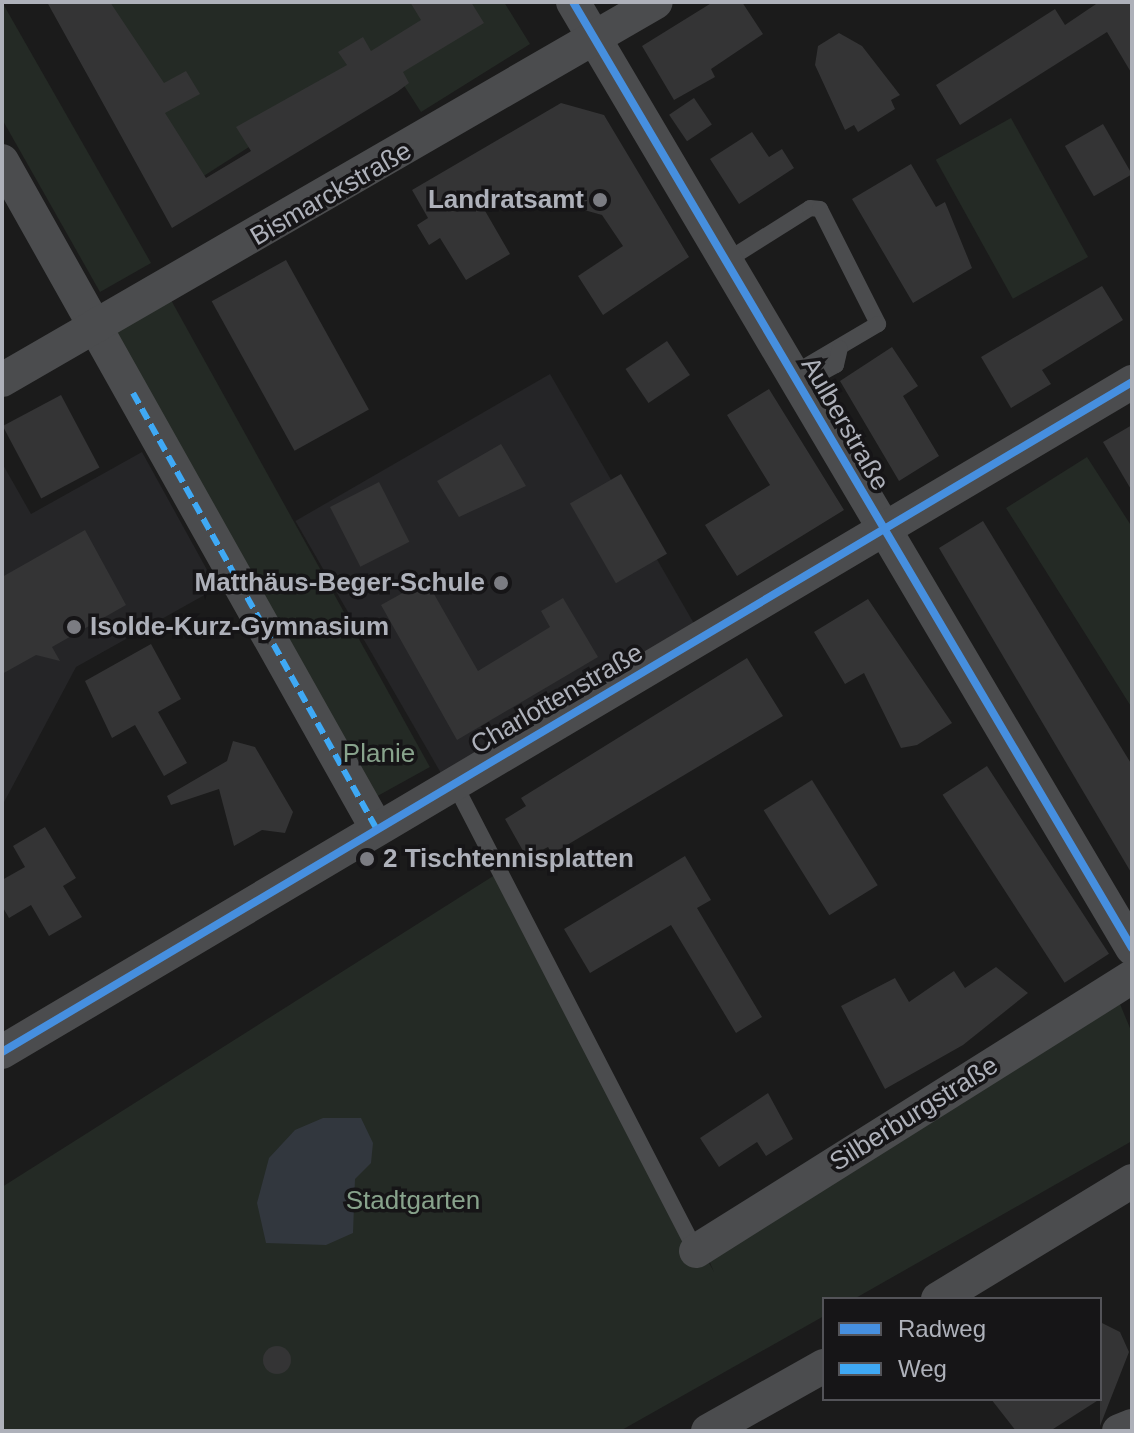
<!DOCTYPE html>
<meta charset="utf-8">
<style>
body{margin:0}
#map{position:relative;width:1134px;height:1433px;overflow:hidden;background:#1b1b1b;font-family:Helvetica,sans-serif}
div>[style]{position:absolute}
.built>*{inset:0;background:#252527;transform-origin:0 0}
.green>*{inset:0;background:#242a25;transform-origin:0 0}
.water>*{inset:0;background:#32373e}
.building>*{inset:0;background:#343435;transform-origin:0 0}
.round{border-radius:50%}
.lane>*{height:16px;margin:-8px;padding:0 8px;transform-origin:8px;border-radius:8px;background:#4b4c4e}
.street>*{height:34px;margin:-17px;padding:0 17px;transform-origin:17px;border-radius:17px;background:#4b4c4e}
.quiet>*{height:6px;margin-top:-3px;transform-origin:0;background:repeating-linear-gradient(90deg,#3fa9f5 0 12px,transparent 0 18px)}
.cycleway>*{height:8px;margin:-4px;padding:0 4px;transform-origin:4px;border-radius:4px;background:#468fdf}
.dots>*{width:22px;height:22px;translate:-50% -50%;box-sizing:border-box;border:4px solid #161517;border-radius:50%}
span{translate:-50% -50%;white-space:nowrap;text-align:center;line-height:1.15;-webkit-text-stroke:7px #161517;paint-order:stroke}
.street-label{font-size:26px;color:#aeb1ba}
.poi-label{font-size:26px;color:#aeb1ba;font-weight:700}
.right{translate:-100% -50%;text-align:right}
.left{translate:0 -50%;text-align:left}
.park-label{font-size:26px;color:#88a38c}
.frame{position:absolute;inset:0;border:4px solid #aeb1ba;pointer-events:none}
.legend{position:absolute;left:822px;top:1297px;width:280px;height:104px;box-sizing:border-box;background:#161517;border:2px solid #535358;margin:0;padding:10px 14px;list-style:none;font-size:24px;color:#aeb1ba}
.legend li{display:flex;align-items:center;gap:16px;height:40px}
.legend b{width:40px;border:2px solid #535358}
</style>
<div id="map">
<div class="built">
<div style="left:550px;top:374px;width:303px;height:294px;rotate:60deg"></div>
<div style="clip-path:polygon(142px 452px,217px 588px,76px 667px,2px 806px,2px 463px,31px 514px)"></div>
</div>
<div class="green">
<div style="clip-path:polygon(2px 2px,151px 263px,100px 292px,2px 119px)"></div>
<div style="clip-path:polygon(89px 2px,504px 2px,530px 44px,421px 112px,387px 59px,177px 193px)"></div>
<div style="left:1011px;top:118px;width:159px;height:86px;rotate:61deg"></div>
<div style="left:171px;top:300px;width:534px;height:64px;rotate:61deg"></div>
<div style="clip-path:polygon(1087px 457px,1132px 527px,1132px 708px,1006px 508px)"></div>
<div style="clip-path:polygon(498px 873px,714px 1272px,708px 1258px,1120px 1004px,1132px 1033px,1132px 1141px,854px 1299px,824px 1299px,824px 1316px,620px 1431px,2px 1431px,2px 1187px)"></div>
</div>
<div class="water">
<div style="clip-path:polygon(323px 1118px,361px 1118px,373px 1143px,371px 1163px,355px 1179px,353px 1233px,326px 1245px,266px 1243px,257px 1203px,269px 1158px,295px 1130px)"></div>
</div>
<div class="building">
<div style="clip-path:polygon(47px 2px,110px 2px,164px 83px,186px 71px,200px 94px,165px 113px,206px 178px,251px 151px,236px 127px,347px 65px,338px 52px,363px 37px,371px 51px,421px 20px,410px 2px,471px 2px,484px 23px,403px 72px,409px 83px,397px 92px,172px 228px)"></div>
<div style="clip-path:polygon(713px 2px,742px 2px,763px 34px,711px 69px,715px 77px,674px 100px,642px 46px)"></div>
<div style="clip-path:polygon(1099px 2px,1132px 2px,1132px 74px,1107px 32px,960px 125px,936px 85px,1055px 9px,1065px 25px)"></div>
<div style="clip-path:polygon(839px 33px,862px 46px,900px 95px,891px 100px,895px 109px,858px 132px,854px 125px,845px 130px,815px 65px,818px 46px)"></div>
<div style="left:694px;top:98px;width:32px;height:30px;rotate:56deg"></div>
<div style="clip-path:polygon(561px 103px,604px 115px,689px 257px,603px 315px,578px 276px,623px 246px,602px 215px,513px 190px,484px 209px,510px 254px,466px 280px,440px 238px,429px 245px,417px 225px,428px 218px,412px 190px)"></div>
<div style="left:1103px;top:124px;width:58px;height:44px;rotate:60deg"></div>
<div style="clip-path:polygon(752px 132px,769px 157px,782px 149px,794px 168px,739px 204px,710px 159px)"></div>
<div style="clip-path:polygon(911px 164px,936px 207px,945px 202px,972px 268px,913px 303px,852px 199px)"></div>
<div style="left:286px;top:260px;width:171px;height:85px;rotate:61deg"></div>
<div style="clip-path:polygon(1102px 286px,1123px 320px,1042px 370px,1051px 384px,1011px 408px,981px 357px)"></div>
<div style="left:667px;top:341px;width:41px;height:50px;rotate:56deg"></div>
<div style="clip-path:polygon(892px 347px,918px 386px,903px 396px,939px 456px,899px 481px,840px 381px)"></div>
<div style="clip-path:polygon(769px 389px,844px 510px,737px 576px,705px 525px,770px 485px,727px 415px)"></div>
<div style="left:61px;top:395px;width:82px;height:66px;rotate:62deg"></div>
<div style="clip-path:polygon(1132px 425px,1132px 491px,1103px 442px)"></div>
<div style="clip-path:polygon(501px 444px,526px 486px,459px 517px,437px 481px)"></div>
<div style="left:621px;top:474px;width:92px;height:59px;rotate:60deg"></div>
<div style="left:379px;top:482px;width:67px;height:55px;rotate:63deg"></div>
<div style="clip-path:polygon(983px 521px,1132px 765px,1132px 874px,939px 548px)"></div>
<div style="clip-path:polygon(85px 530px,126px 605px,52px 647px,60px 661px,36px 655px,2px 674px,2px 577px)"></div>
<div style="clip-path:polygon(426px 580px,478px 671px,550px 627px,541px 611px,563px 598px,598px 657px,457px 740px,381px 605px)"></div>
<div style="clip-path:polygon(868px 599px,952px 723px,917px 745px,901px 748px,864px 673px,845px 684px,814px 632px)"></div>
<div style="clip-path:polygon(151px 644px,181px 699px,158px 712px,187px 763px,164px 776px,135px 725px,112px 738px,85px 681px)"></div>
<div style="clip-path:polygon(747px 658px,783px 716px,552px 854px,548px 847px,527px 858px,505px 819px,526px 806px,521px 798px)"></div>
<div style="clip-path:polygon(233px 741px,255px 747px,293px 812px,285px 833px,262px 830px,234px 846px,219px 789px,171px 805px,167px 796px,227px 761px)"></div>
<div style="left:987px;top:766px;width:224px;height:53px;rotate:57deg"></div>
<div style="left:812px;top:780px;width:124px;height:57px;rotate:58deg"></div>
<div style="clip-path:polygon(45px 827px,76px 878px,63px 886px,82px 917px,49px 936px,31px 905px,9px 918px,2px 906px,2px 880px,25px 867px,13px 846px)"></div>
<div style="clip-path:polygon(685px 856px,711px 900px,697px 908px,762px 1017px,736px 1033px,671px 925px,590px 973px,564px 929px)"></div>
<div style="clip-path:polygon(996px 967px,1028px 993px,963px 1045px,885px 1089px,841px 1006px,895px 978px,909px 1002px,954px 971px,965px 988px)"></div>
<div style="clip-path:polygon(768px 1093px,793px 1139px,766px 1156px,757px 1142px,719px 1167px,700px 1138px)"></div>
<div style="clip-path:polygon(1100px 1322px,1120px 1332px,1129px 1352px,1100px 1426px,1100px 1399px,1050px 1431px,1016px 1431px,991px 1399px,1100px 1399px)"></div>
<div class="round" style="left:263px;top:1346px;width:28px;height:28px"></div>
</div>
<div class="lane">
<div style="left:726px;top:261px;width:99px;rotate:-32.2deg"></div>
<div style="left:810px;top:208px;width:10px;rotate:6deg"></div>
<div style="left:820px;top:209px;width:129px;rotate:63.2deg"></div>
<div style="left:878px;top:324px;width:99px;rotate:149.5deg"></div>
<div style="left:799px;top:385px;width:42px;rotate:-28.4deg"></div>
<div style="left:836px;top:365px;width:17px;rotate:-77deg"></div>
<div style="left:453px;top:781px;width:529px;rotate:62.66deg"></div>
</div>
<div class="street">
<div style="left:573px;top:2px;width:1099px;rotate:59.42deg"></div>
<div style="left:2px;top:161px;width:766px;rotate:60.69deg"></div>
<div style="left:2px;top:380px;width:755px;rotate:-30.03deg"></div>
<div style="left:2px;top:1052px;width:1314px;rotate:-30.66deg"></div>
<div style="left:696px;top:1251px;width:515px;rotate:-32.15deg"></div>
<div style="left:938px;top:1299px;width:227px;rotate:-31.3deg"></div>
<div style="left:708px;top:1431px;width:133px;rotate:-29.3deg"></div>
<div style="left:1119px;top:1431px;width:14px;rotate:-21deg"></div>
</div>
<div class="quiet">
<div style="left:133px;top:393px;width:500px;rotate:60.8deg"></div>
</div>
<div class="cycleway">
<div style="left:573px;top:2px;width:1099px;rotate:59.42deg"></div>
<div style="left:2px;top:1052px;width:1314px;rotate:-30.66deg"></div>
</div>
<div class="dots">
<div style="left:600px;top:200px;background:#7b7c82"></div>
<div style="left:501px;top:583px;background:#7b7c82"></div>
<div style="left:74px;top:627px;background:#7b7c82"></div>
<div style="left:367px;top:859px;background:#7b7c82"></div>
</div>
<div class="street-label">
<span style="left:331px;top:194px;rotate:-30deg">Bismarckstraße</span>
<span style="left:845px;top:424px;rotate:60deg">Aulberstraße</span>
<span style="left:557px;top:699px;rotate:-30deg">Charlottenstraße</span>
<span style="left:914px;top:1114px;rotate:-32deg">Silberburgstraße</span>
</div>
<div class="poi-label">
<span class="right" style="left:584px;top:200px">Landratsamt</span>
<span class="right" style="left:485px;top:583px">Matthäus-Beger-Schule</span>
<span class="left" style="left:90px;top:627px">Isolde-Kurz-Gymnasium</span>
<span class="left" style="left:383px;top:859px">2 Tischtennisplatten</span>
</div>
<div class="park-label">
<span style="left:379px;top:754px">Planie</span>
<span style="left:413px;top:1201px">Stadtgarten</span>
</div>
<div class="frame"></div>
<ul class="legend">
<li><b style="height:10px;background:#468fdf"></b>Radweg</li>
<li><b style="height:10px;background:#3fa9f5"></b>Weg</li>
</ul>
</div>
